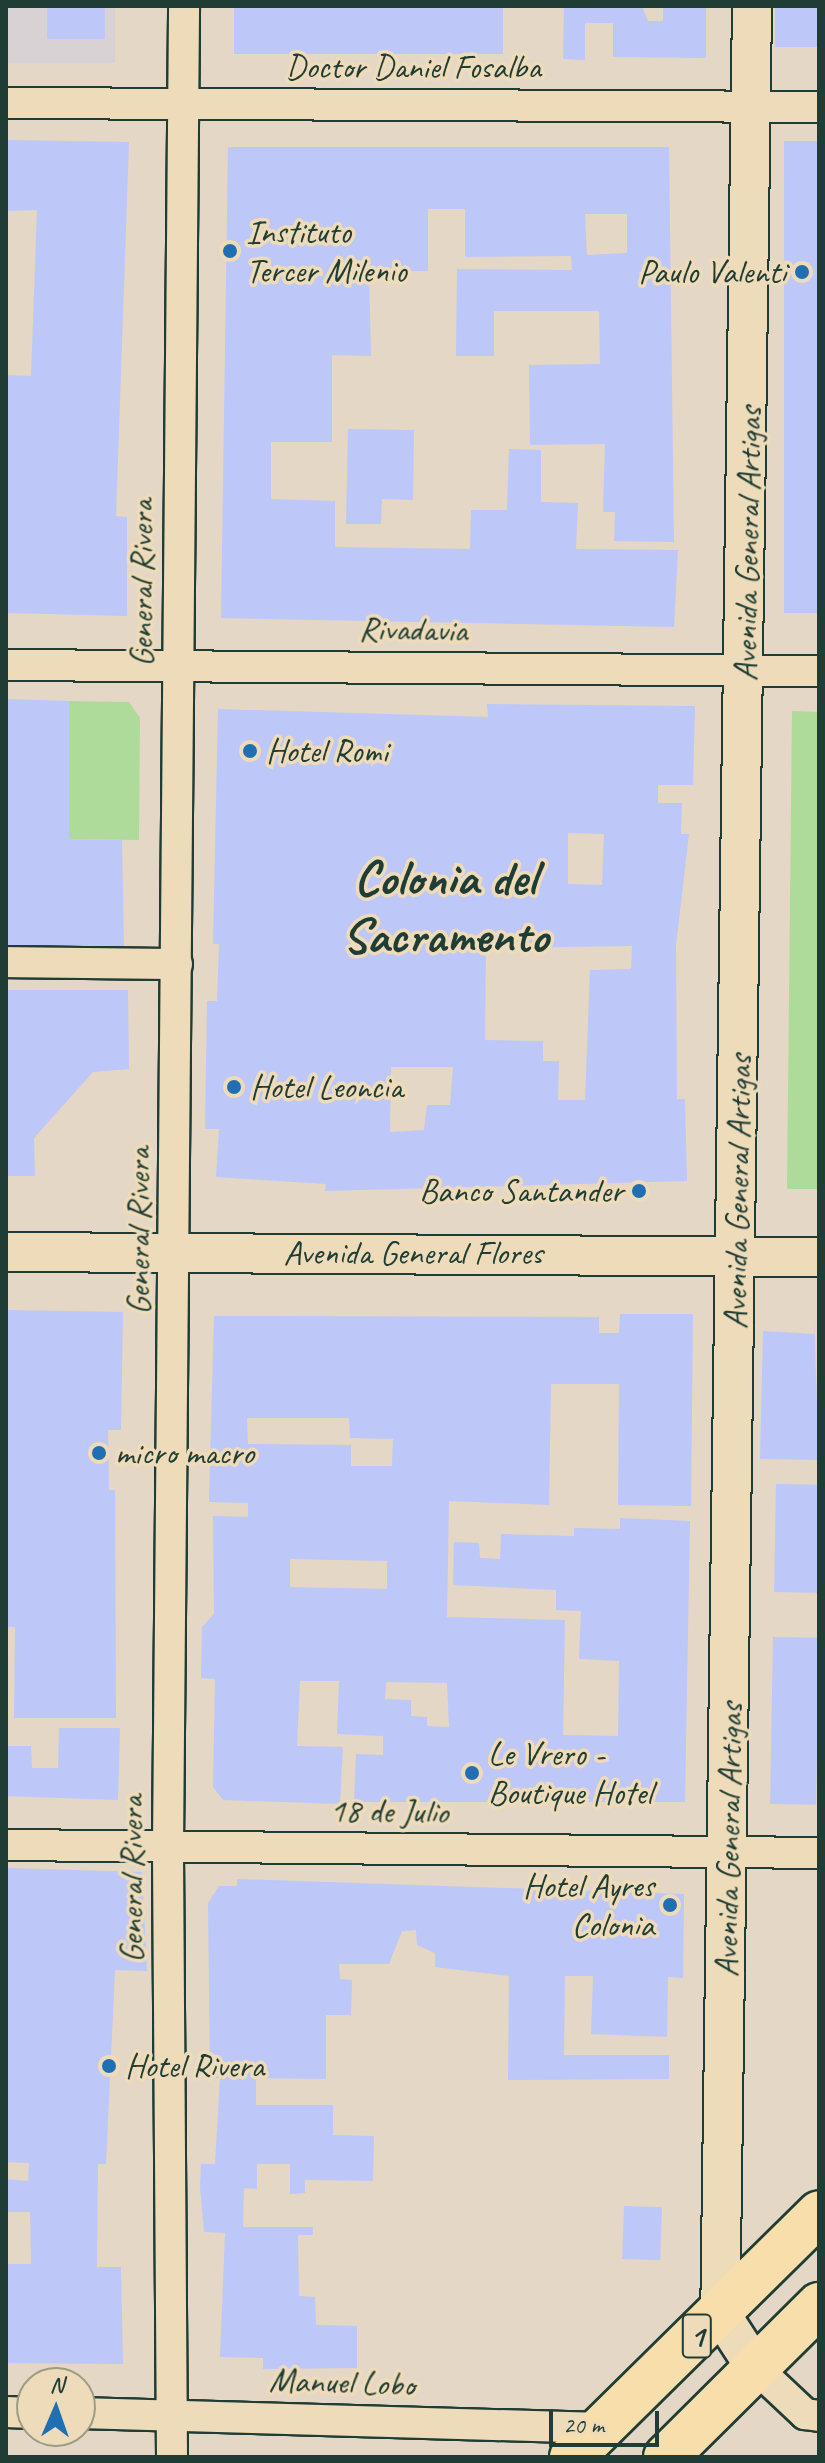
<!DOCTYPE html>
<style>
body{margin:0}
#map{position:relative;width:825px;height:2463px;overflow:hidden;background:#e4d7c6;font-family:Caveat,sans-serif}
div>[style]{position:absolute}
.built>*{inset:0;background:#d8d2d5;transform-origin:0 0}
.green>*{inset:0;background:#aedb9a}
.building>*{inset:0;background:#bdc7f8;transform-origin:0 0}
.roads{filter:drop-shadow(2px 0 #1f3d34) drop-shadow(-2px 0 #1f3d34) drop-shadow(0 2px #1f3d34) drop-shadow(0 -2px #1f3d34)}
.minor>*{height:30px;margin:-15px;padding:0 15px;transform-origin:15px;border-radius:15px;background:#eedbb9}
.tertiary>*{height:38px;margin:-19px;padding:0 19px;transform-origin:19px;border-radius:19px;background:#eedbb9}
.primary>*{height:44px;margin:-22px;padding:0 22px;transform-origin:22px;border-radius:22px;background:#f8deab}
.dots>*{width:22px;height:22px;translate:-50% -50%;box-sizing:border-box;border:4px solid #eedbb9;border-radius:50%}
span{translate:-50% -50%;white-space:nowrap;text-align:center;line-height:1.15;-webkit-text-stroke:7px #eedbb9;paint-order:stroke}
.shield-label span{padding:2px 6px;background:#eedbb9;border:2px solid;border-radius:6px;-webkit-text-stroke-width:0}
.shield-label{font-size:32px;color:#1f3d34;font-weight:700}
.street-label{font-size:34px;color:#1f3d34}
.poi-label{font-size:34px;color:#1f3d34}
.left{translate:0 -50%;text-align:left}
.right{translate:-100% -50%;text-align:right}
.town-label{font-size:50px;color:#1f3d34;font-weight:700}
.frame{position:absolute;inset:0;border:8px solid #1f3d34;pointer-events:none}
.north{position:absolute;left:16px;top:2367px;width:80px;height:80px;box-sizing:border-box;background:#eedbb9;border:2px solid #9b9c84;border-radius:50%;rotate:2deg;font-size:22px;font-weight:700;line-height:32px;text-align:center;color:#1f3d34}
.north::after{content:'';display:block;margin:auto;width:28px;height:36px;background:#1f6fb2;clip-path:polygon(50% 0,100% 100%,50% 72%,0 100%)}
.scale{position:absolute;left:549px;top:2411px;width:110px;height:36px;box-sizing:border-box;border:4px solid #1f3d34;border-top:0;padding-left:10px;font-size:24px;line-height:28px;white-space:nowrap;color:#1f3d34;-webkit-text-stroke:6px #eedbb9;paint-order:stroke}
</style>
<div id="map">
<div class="built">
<div style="left:6px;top:6px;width:109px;height:57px"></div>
</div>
<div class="green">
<div style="clip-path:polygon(69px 701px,129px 702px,140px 718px,139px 840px,69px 839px)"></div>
<div style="clip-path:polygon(792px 711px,819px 712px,819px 1189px,787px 1189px)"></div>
</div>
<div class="building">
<div style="left:47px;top:6px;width:58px;height:33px"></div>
<div style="left:234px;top:6px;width:269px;height:48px"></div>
<div style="clip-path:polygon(564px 6px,642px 6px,648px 21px,663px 21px,663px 6px,706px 6px,706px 58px,613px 57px,613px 23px,585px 23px,585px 60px,563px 59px)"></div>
<div style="left:775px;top:6px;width:44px;height:41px"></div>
<div style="clip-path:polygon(6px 140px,129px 142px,116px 516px,127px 517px,127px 616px,6px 613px,6px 375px,31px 376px,37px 210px,6px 211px)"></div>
<div style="left:784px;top:141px;width:35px;height:472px"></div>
<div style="clip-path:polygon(evenodd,228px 147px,669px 147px,674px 542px,614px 541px,615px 512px,603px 512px,605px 444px,530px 445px,529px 365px,600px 364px,599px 311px,494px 311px,494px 356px,456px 356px,457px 269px,572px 270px,571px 256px,465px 257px,465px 209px,428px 209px,428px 271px,369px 271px,371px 356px,332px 355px,332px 442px,271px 442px,271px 499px,335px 501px,335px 547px,470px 549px,471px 510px,507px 510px,509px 449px,541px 450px,541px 502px,578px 503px,576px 549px,678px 550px,674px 627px,221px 618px,228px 147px,585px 214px,627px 214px,627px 253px,587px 255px,585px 214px)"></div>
<div style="clip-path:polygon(348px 429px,414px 430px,413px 500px,382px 499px,381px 524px,346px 524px)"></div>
<div style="clip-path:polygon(6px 699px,69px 701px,69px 839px,122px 840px,124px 948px,6px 946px)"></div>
<div style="clip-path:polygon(evenodd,487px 704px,695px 706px,693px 785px,658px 785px,658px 803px,682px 803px,681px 834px,689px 834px,676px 945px,677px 1099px,685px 1099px,687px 1181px,325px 1191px,326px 1184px,216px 1177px,219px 1129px,205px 1129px,207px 1001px,217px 1001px,219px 944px,213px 944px,218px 709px,488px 717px,487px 704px,568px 833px,604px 834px,602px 885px,568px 884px,568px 833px,487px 704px,632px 946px,631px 969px,590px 970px,585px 1100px,558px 1100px,559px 1061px,543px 1061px,543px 1041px,485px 1040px,486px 948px,632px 946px,487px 704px,391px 1067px,453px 1067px,450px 1105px,427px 1105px,424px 1130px,390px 1132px,391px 1067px)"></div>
<div style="clip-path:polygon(6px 990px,128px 990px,129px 1069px,93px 1072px,34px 1138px,35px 1176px,6px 1176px)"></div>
<div style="clip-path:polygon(6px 1310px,123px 1312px,121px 1430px,108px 1430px,109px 1490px,115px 1490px,116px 1718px,14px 1718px,15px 1627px,6px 1627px)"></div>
<div style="clip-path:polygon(evenodd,620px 1314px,693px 1314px,691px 1506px,618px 1505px,619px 1384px,551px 1384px,549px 1505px,449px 1501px,447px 1617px,565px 1620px,563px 1735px,618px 1736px,619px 1661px,579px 1659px,581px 1611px,556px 1610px,556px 1590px,453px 1585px,454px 1542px,479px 1543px,480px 1558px,500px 1559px,501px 1534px,574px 1536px,574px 1528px,620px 1529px,620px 1518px,690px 1521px,685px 1802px,354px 1802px,356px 1754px,383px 1755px,383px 1736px,337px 1734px,339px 1681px,300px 1681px,297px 1746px,343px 1747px,340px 1804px,223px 1800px,213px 1787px,215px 1679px,201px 1678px,202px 1627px,214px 1614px,213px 1516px,248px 1517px,248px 1503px,209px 1502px,214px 1316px,599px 1317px,599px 1333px,619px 1333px,620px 1314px,247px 1418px,349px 1418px,350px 1438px,393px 1439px,392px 1466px,351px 1466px,351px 1445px,248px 1444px,247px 1418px,620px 1314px,290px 1559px,387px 1561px,387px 1589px,290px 1587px,290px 1559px,620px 1314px,386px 1682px,447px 1683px,449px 1727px,427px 1726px,427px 1717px,411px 1716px,411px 1700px,385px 1699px,386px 1682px)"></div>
<div style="clip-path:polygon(814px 1319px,819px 1460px,760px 1459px,763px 1331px,814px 1334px)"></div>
<div style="left:776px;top:1484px;width:43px;height:108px;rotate:1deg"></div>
<div style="left:773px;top:1637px;width:46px;height:167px;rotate:1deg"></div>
<div style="clip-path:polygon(59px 1728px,120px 1728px,118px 1800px,6px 1796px,6px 1746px,31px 1746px,32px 1768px,58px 1768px)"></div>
<div style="clip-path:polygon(6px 1868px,142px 1872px,147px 1971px,115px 1970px,106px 2164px,98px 2164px,97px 2267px,121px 2267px,123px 2364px,6px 2363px,6px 2264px,31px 2264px,30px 2212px,6px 2212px,6px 2179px,28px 2181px,29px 2163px,6px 2162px)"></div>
<div style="clip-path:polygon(237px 1879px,684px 1894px,683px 1978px,668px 1977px,667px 2037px,591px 2034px,593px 1976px,565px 1976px,564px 2055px,669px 2055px,669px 2079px,508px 2080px,509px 1976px,435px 1967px,435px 1953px,417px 1945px,416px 1930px,402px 1931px,389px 1964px,339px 1964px,340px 1979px,352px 1980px,351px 2015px,326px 2015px,326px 2079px,256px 2078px,256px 2105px,333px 2105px,333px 2135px,374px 2136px,373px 2181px,305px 2180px,305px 2193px,290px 2194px,290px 2164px,257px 2164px,257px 2189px,244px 2188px,243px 2227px,313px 2227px,313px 2235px,298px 2235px,299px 2296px,315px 2297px,316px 2325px,357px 2326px,357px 2368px,263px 2369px,263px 2358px,220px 2357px,225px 2233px,204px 2232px,200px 2187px,201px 2164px,215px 2164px,220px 2078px,210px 2078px,208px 1903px,219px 1886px,237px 1886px)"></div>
<div style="left:624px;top:2206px;width:38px;height:53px;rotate:2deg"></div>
</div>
<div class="roads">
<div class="minor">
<div style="left:6px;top:103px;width:813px;rotate:0.28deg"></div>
<div style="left:6px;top:665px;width:813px;rotate:0.42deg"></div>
<div style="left:6px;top:962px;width:171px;rotate:0.7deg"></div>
<div style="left:6px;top:1845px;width:813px;rotate:0.56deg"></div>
<div style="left:755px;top:2367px;width:69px;rotate:43.2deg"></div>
<div style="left:805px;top:2414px;width:14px;rotate:8deg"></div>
<div style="left:6px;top:2412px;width:26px;rotate:2deg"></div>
<div style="left:80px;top:2413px;width:521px;rotate:1.65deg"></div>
<div style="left:172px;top:2457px;width:610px;rotate:-90.38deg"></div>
<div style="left:168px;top:1847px;width:1841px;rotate:-89.5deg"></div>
</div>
<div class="tertiary">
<div style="left:752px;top:6px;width:2307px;rotate:90.79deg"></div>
<div style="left:720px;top:2313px;width:64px;rotate:57.1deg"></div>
<div style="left:6px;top:1252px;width:813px;rotate:0.35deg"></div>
</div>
<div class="primary">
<div style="left:572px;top:2457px;width:347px;rotate:-44.6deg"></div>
<div style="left:666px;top:2457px;width:216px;rotate:-44.8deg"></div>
</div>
</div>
<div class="dots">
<div style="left:230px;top:251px;background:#1f6fb2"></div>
<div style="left:802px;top:272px;background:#1f6fb2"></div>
<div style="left:250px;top:751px;background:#1f6fb2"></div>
<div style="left:234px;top:1087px;background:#1f6fb2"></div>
<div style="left:639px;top:1191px;background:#1f6fb2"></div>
<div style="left:99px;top:1453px;background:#1f6fb2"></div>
<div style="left:472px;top:1773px;background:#1f6fb2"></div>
<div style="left:670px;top:1905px;background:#1f6fb2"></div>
<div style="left:109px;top:2066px;background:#1f6fb2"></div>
</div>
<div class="shield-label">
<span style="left:697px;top:2336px">1</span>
</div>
<div class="street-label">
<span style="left:413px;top:67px">Doctor Daniel Fosalba</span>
<span style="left:747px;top:544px;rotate:-89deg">Avenida General Artigas</span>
<span style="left:141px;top:583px;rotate:-90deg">General Rivera</span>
<span style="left:413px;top:629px;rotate:1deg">Rivadavia</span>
<span style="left:737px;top:1192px;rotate:-89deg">Avenida General Artigas</span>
<span style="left:138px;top:1231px;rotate:-90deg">General Rivera</span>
<span style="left:413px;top:1253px">Avenida General Flores</span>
<span style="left:389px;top:1811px;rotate:1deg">18 de Julio</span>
<span style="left:728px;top:1840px;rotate:-89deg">Avenida General Artigas</span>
<span style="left:131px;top:1879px;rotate:-90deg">General Rivera</span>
<span style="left:342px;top:2382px;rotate:2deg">Manuel Lobo</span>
</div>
<div class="poi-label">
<span class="left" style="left:246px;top:251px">Instituto<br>Tercer Milenio</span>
<span class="right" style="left:786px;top:272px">Paulo Valenti</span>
<span class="left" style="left:266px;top:751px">Hotel Romi</span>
<span class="left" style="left:250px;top:1087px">Hotel Leoncia</span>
<span class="right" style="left:623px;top:1191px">Banco Santander</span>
<span class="left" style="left:115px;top:1453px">micro macro</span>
<span class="left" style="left:488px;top:1773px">Le Vrero -<br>Boutique Hotel</span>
<span class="right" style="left:654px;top:1905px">Hotel Ayres<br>Colonia</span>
<span class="left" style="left:125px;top:2066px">Hotel Rivera</span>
</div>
<div class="town-label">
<span style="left:445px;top:906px">Colonia del<br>Sacramento</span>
</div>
<div class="frame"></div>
<div class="north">N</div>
<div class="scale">20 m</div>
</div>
